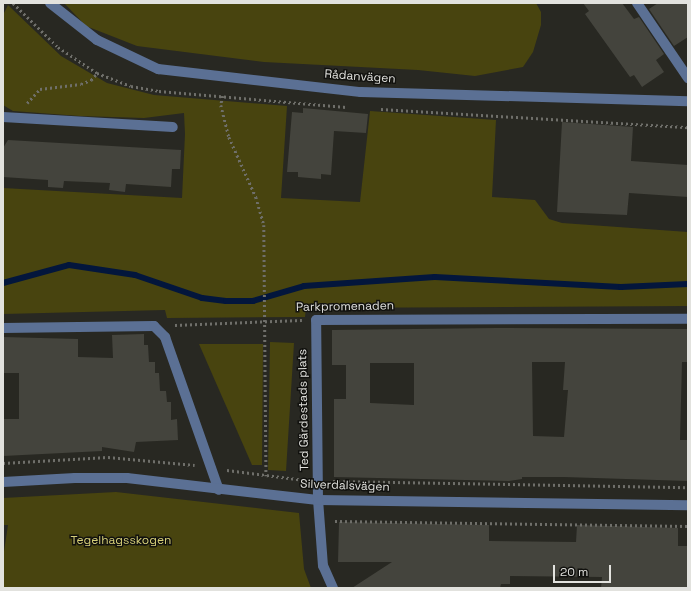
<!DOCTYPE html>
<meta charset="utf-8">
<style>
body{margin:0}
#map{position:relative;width:691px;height:591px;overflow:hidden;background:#282822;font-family:"Space Grotesk",sans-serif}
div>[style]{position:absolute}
.green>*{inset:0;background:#48440f}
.stream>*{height:6px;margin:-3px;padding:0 3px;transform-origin:3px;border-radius:3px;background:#03163c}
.building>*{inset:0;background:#44443d}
.path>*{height:2.5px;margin-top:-1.25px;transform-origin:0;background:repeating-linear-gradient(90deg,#6f6f6a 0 2px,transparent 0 5px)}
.minor>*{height:10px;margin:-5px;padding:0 5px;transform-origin:5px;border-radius:5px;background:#5b7094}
span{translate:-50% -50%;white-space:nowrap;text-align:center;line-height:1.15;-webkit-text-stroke:3px #11110e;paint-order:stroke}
.street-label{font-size:12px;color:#e2e2de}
.park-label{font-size:12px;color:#d6cf78}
.frame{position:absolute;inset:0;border:4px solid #e2e2de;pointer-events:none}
.scale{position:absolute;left:553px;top:565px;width:58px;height:18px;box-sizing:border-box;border:2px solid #e2e2de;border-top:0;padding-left:5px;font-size:12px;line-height:14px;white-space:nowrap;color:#e2e2de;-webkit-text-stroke:3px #11110e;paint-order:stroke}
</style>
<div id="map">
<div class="green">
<div style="clip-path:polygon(64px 3px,536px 3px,541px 12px,541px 25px,533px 52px,523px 67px,475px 76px,418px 70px,264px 62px,137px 46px,86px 26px)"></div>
<div style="clip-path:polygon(8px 5px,61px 56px,107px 83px,154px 95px,287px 106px,281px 198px,360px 202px,370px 111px,496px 120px,492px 197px,535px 200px,549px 219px,562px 223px,688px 232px,688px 306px,306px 308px,305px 317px,167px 318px,165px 310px,3px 314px,3px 188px,182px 198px,185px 134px,184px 113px,144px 118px,80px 116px,13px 111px,3px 105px,3px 15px)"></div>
<div style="clip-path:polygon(270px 342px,294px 343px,286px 471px,268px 470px)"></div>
<div style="clip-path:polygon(199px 344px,263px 344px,262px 465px,252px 465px)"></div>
<div style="clip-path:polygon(116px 492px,299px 513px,304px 569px,311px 588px,3px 588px,3px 558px,8px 525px,3px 525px,3px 498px)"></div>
</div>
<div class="stream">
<div style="left:3px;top:283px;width:68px;rotate:-15.3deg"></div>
<div style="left:69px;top:265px;width:67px;rotate:8.6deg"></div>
<div style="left:135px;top:275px;width:71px;rotate:18.9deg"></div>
<div style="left:202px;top:298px;width:24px;rotate:7deg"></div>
<div style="left:226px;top:301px;width:27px"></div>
<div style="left:253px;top:301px;width:53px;rotate:-16.4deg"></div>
<div style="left:304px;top:286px;width:131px;rotate:-3.9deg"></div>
<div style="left:435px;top:277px;width:186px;rotate:3.1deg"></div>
<div style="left:621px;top:287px;width:67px;rotate:-2.6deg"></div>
</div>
<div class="building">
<div style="clip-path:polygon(583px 3px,622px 3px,634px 19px,639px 17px,664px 54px,656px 60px,664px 72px,642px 87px,634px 75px,630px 77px,585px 14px,589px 11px)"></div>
<div style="clip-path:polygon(658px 3px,688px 3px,688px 37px,674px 46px,649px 9px)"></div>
<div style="clip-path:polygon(303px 108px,368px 114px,366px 133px,334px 131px,331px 175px,321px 174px,321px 179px,298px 177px,298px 172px,287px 172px,292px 112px,303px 113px)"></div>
<div style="clip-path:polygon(562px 122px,633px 127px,631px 161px,688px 165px,688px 197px,629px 193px,627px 215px,557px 212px)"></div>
<div style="clip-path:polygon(8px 140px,181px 150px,180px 169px,172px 169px,171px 187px,126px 184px,125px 192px,109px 190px,110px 183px,64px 181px,63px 188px,48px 187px,48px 180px,3px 177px,3px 148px)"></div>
<div style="clip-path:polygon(evenodd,497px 328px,688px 329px,688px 362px,682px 362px,680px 440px,688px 440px,688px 481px,564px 477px,522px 477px,522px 479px,509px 481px,334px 477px,334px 399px,346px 399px,346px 365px,332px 365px,332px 330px,497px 328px,532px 362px,565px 362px,563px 390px,568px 390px,564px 437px,533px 436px,532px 362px,497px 328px,370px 363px,414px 363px,414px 405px,370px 403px,370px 363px)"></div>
<div style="clip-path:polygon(144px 334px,144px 345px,148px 345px,149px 362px,155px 362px,155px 373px,159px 373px,160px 391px,166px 391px,167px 402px,171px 402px,171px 420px,177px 419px,178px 440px,136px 442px,134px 452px,102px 447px,102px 451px,3px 456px,3px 419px,19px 419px,19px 373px,3px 373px,3px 337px,78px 339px,78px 357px,113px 358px,112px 335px)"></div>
<div style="clip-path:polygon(339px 522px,489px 525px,489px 541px,576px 542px,577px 525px,678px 528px,678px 546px,688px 546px,688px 588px,601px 588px,602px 577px,510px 576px,510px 584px,501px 584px,500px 588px,352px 588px,392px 562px,338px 562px)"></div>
</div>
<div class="path">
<div style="left:13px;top:3px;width:63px;rotate:44.4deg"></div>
<div style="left:58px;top:47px;width:47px;rotate:33.7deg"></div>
<div style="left:97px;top:73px;width:36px;rotate:21deg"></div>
<div style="left:131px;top:86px;width:28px;rotate:10deg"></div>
<div style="left:159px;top:91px;width:188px;rotate:4.9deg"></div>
<div style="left:223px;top:96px;width:9px;rotate:103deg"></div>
<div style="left:221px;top:105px;width:33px;rotate:76deg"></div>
<div style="left:229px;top:137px;width:66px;rotate:65.8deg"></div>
<div style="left:256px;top:197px;width:29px;rotate:74deg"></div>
<div style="left:264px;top:225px;width:251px;rotate:89.5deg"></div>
<div style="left:27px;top:103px;width:19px;rotate:-47deg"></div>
<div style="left:40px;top:89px;width:41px;rotate:-7deg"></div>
<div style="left:81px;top:84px;width:11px;rotate:-22deg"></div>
<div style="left:91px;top:80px;width:9px;rotate:-49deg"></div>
<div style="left:381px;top:109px;width:308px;rotate:3.4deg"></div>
<div style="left:175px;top:325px;width:127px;rotate:-2.3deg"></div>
<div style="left:3px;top:463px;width:105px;rotate:-3.3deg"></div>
<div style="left:108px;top:457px;width:87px;rotate:5.3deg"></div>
<div style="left:227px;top:470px;width:78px;rotate:7.4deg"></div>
<div style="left:333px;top:481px;width:355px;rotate:1deg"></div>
<div style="left:335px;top:521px;width:353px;rotate:0.8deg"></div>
</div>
<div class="minor">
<div style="left:50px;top:3px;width:60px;rotate:38.2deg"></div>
<div style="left:97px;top:40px;width:68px;rotate:25.4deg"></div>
<div style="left:158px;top:69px;width:204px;rotate:6.5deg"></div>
<div style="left:361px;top:92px;width:327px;rotate:1.6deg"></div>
<div style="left:637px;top:3px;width:91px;rotate:55.8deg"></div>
<div style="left:3px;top:117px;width:170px;rotate:3.4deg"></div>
<div style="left:3px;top:328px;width:151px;rotate:-0.8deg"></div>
<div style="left:154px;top:326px;width:16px;rotate:45deg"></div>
<div style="left:165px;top:337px;width:162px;rotate:70.6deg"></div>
<div style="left:3px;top:482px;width:72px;rotate:-3.2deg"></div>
<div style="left:75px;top:478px;width:52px"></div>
<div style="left:127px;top:478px;width:192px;rotate:6.6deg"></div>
<div style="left:318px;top:500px;width:370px;rotate:0.8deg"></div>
<div style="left:333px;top:588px;width:24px;rotate:-114deg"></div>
<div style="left:323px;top:566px;width:66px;rotate:-94.3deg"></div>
<div style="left:318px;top:500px;width:180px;rotate:-90.6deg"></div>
<div style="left:316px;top:320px;width:372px;rotate:-0.2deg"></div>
</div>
<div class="street-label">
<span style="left:360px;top:77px;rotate:4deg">Rådanvägen</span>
<span style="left:345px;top:307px;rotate:-1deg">Parkpromenaden</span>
<span style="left:304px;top:410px;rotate:-91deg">Ted Gärdestads plats</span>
<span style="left:345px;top:486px;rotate:2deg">Silverdalsvägen</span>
</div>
<div class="park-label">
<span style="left:121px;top:541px">Tegelhagsskogen</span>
</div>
<div class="frame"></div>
<div class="scale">20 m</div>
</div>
